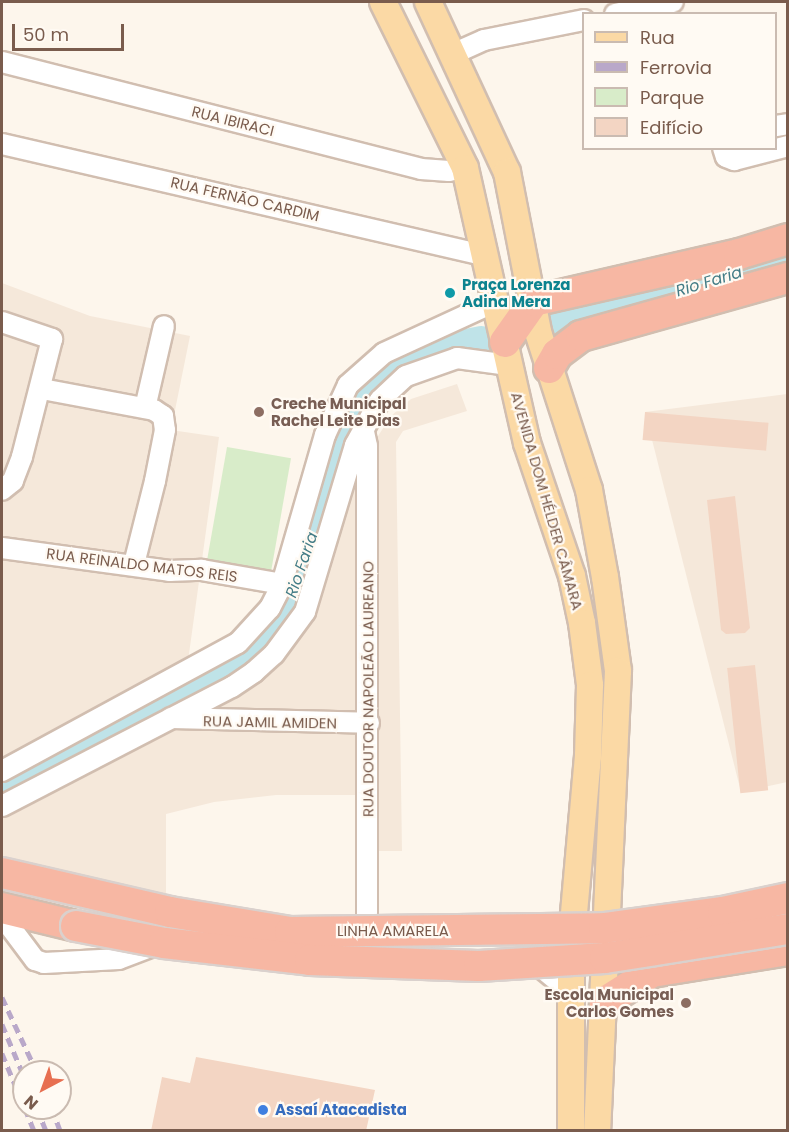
<!DOCTYPE html>
<meta charset="utf-8">
<style>
body{margin:0}
#map{position:relative;width:789px;height:1132px;overflow:hidden;background:#fdf6ec;font-family:Poppins,sans-serif}
div>[style]{position:absolute}
.residential>*{inset:0;background:#f5e8da}
.green>*{inset:0;background:#d8ecc9;transform-origin:0 0}
.river>*{height:27px;margin:-13.5px;padding:0 13.5px;transform-origin:13.5px;border-radius:13.5px;background:#bfe3e8}
.building>*{inset:0;background:#f3d5c3;transform-origin:0 0}
.roads{filter:drop-shadow(2px 0 #d1beb0) drop-shadow(-2px 0 #d1beb0) drop-shadow(0 2px #d1beb0) drop-shadow(0 -2px #d1beb0)}
.minor>*{height:20px;margin:-10px;padding:0 10px;transform-origin:10px;border-radius:10px;background:#fff}
.major>*{height:26px;margin:-13px;padding:0 13px;transform-origin:13px;border-radius:13px;background:#fbd9a5}
.highway>*{height:30px;margin:-15px;padding:0 15px;transform-origin:15px;border-radius:15px;background:#f7b7a3}
.rail>*{height:4.5px;margin-top:-2.25px;transform-origin:0;background:repeating-linear-gradient(90deg,#b9a8c9 0 9px,transparent 0 15px)}
.bridges{filter:drop-shadow(2px 0 #dad1cd) drop-shadow(-2px 0 #dad1cd) drop-shadow(0 2px #dad1cd) drop-shadow(0 -2px #dad1cd)}
.highway-bridge>*{height:30px;margin:-15px;padding:0 15px;transform-origin:15px;border-radius:15px;background:#f7b7a3}
.dots>*{width:16px;height:16px;translate:-50% -50%;box-sizing:border-box;border:3px solid #fffaf3;border-radius:50%}
span{translate:-50% -50%;white-space:nowrap;text-align:center;line-height:1.15;-webkit-text-stroke:4.5px #fffaf3;paint-order:stroke}
.street-label{font-size:15px;color:#7a5c4d}
.culture-label{font-size:15px;color:#0d838f;font-weight:700}
.left{translate:0 -50%;text-align:left}
.education-label{font-size:15px;color:#785e54;font-weight:700}
.right{translate:-100% -50%;text-align:right}
.shop-label{font-size:15px;color:#366cbe;font-weight:700}
.water-label{font-size:16px;color:#437c86;font-style:italic}
.frame{position:absolute;inset:0;border:3px solid #7a5c4d;pointer-events:none}
.legend{position:absolute;left:582px;top:12px;width:195px;height:138px;box-sizing:border-box;background:#fffaf3;border:2px solid #cabbb1;margin:0;padding:8px 10px;list-style:none;font-size:18px;color:#7a5c4d}
.legend li{display:flex;align-items:center;gap:12px;height:30px}
.legend b{width:30px;border:2px solid #cabbb1}
.north{position:absolute;left:12px;top:1060px;width:60px;height:60px;box-sizing:border-box;background:#fffaf3;border:2px solid #cabbb1;border-radius:50%;rotate:221deg;font-size:16px;font-weight:700;line-height:24px;text-align:center;color:#7a5c4d}
.north::after{content:'';display:block;margin:auto;width:21px;height:27px;background:#e76f51;clip-path:polygon(50% 0,100% 100%,50% 72%,0 100%)}
.scale{position:absolute;left:12px;top:24px;width:112px;height:27px;box-sizing:border-box;border:3px solid #7a5c4d;border-top:0;padding-left:8px;font-size:18px;line-height:21px;white-space:nowrap;color:#7a5c4d;-webkit-text-stroke:4px #fffaf3;paint-order:stroke}
</style>
<div id="map">
<div class="residential">
<div style="clip-path:polygon(2px 283px,90px 316px,190px 336px,171px 430px,219px 437px,188px 661px,225px 699px,260px 681px,287px 656px,312px 607px,369px 450px,391px 416px,411px 399px,457px 384px,467px 411px,403px 431px,396px 442px,402px 851px,379px 851px,378px 795px,276px 795px,214px 802px,166px 814px,166px 894px,2px 856px)"></div>
<div style="clip-path:polygon(787px 394px,787px 782px,741px 792px,645px 412px)"></div>
</div>
<div class="green">
<div style="left:227px;top:447px;width:65px;height:117px;rotate:10deg"></div>
</div>
<div class="river">
<div style="left:560px;top:321px;width:132px;rotate:-13.6deg"></div>
<div style="left:688px;top:290px;width:105px;rotate:-17.7deg"></div>
<div style="left:2px;top:789px;width:244px;rotate:-27.3deg"></div>
<div style="left:219px;top:677px;width:36px;rotate:-34deg"></div>
<div style="left:249px;top:657px;width:38px;rotate:-47deg"></div>
<div style="left:275px;top:629px;width:38px;rotate:-60deg"></div>
<div style="left:294px;top:596px;width:184px;rotate:-72.6deg"></div>
<div style="left:349px;top:420px;width:31px;rotate:-61deg"></div>
<div style="left:364px;top:393px;width:32px;rotate:-44deg"></div>
<div style="left:387px;top:371px;width:35px;rotate:-33deg"></div>
<div style="left:416px;top:352px;width:66px;rotate:-11.3deg"></div>
</div>
<div class="building">
<div style="left:645px;top:412px;width:124px;height:28px;rotate:5deg"></div>
<div style="clip-path:polygon(735px 496px,750px 628px,745px 633px,726px 634px,721px 630px,707px 500px)"></div>
<div style="left:755px;top:665px;width:126px;height:28px;rotate:84deg"></div>
<div style="clip-path:polygon(196px 1057px,375px 1090px,366px 1131px,151px 1131px,162px 1077px,190px 1083px)"></div>
</div>
<div class="roads">
<div class="minor">
<div style="left:615px;top:14px;width:59px;rotate:-11.7deg"></div>
<div style="left:455px;top:53px;width:32px;rotate:-24deg"></div>
<div style="left:484px;top:40px;width:102px;rotate:-11.3deg"></div>
<div style="left:2px;top:62px;width:432px;rotate:14.3deg"></div>
<div style="left:421px;top:169px;width:28px;rotate:4deg"></div>
<div style="left:449px;top:171px;width:16px;rotate:-11deg"></div>
<div style="left:776px;top:126px;width:12px;rotate:-9deg"></div>
<div style="left:2px;top:144px;width:498px;rotate:13deg"></div>
<div style="left:723px;top:148px;width:9px;rotate:72deg"></div>
<div style="left:726px;top:157px;width:9px;rotate:21deg"></div>
<div style="left:734px;top:160px;width:56px;rotate:-14.5deg"></div>
<div style="left:2px;top:322px;width:53px;rotate:18.8deg"></div>
<div style="left:52px;top:339px;width:122px;rotate:104.3deg"></div>
<div style="left:22px;top:457px;width:26px;rotate:111deg"></div>
<div style="left:13px;top:481px;width:14px;rotate:141deg"></div>
<div style="left:42px;top:389px;width:114px;rotate:10.6deg"></div>
<div style="left:154px;top:410px;width:11px;rotate:34deg"></div>
<div style="left:163px;top:416px;width:14px;rotate:82deg"></div>
<div style="left:165px;top:430px;width:52px;rotate:101.1deg"></div>
<div style="left:155px;top:481px;width:86px;rotate:104.2deg"></div>
<div style="left:145px;top:408px;width:84px;rotate:-77deg"></div>
<div style="left:363px;top:427px;width:19px;rotate:78deg"></div>
<div style="left:367px;top:446px;width:497px;rotate:90deg"></div>
<div style="left:2px;top:548px;width:169px;rotate:7.8deg"></div>
<div style="left:169px;top:571px;width:33px;rotate:-2deg"></div>
<div style="left:202px;top:570px;width:81px;rotate:9.9deg"></div>
<div style="left:171px;top:718px;width:198px;rotate:1.4deg"></div>
<div style="left:2px;top:771px;width:268px;rotate:-28.5deg"></div>
<div style="left:238px;top:643px;width:47px;rotate:-47.6deg"></div>
<div style="left:270px;top:608px;width:27px;rotate:-63deg"></div>
<div style="left:282px;top:584px;width:155px;rotate:-73.9deg"></div>
<div style="left:325px;top:435px;width:55px;rotate:-65.3deg"></div>
<div style="left:348px;top:385px;width:48px;rotate:-41.6deg"></div>
<div style="left:384px;top:353px;width:124px;rotate:-24.7deg"></div>
<div style="left:2px;top:806px;width:259px;rotate:-27.4deg"></div>
<div style="left:232px;top:687px;width:27px;rotate:-34deg"></div>
<div style="left:254px;top:672px;width:27px;rotate:-42deg"></div>
<div style="left:274px;top:654px;width:52px;rotate:-53.6deg"></div>
<div style="left:305px;top:612px;width:174px;rotate:-73.3deg"></div>
<div style="left:355px;top:445px;width:51px;rotate:-60.9deg"></div>
<div style="left:380px;top:400px;width:35px;rotate:-43deg"></div>
<div style="left:406px;top:376px;width:54px;rotate:-19.4deg"></div>
<div style="left:457px;top:358px;width:52px;rotate:7.7deg"></div>
<div style="left:2px;top:916px;width:55px;rotate:53.1deg"></div>
<div style="left:35px;top:960px;width:9px;rotate:18deg"></div>
<div style="left:44px;top:963px;width:75px;rotate:-3.1deg"></div>
<div style="left:119px;top:959px;width:45px;rotate:-20.9deg"></div>
<div style="left:532px;top:960px;width:50px;rotate:39.4deg"></div>
</div>
<div class="major">
<div style="left:383px;top:2px;width:185px;rotate:63.7deg"></div>
<div style="left:465px;top:168px;width:282px;rotate:77.3deg"></div>
<div style="left:527px;top:443px;width:140px;rotate:71.3deg"></div>
<div style="left:572px;top:576px;width:48px;rotate:78deg"></div>
<div style="left:582px;top:623px;width:63px;rotate:82.6deg"></div>
<div style="left:590px;top:685px;width:71px;rotate:91.6deg"></div>
<div style="left:588px;top:756px;width:190px;rotate:95.1deg"></div>
<div style="left:571px;top:945px;width:185px;rotate:90deg"></div>
<div style="left:428px;top:2px;width:187px;rotate:65.1deg"></div>
<div style="left:507px;top:172px;width:163px;rotate:79deg"></div>
<div style="left:538px;top:332px;width:166px;rotate:72.1deg"></div>
<div style="left:589px;top:490px;width:88px;rotate:79.6deg"></div>
<div style="left:605px;top:577px;width:95px;rotate:82.1deg"></div>
<div style="left:618px;top:671px;width:459px;rotate:92.6deg"></div>
</div>
<div class="highway">
<div style="left:505px;top:342px;width:50px;rotate:-54.7deg"></div>
<div style="left:534px;top:301px;width:210px;rotate:-12.9deg"></div>
<div style="left:739px;top:254px;width:51px;rotate:-17deg"></div>
<div style="left:549px;top:368px;width:16px;rotate:-60deg"></div>
<div style="left:557px;top:354px;width:30px;rotate:-37deg"></div>
<div style="left:581px;top:336px;width:215px;rotate:-15.7deg"></div>
<div style="left:2px;top:908px;width:76px;rotate:13.7deg"></div>
<div style="left:605px;top:1002px;width:56px;rotate:-32.6deg"></div>
<div style="left:652px;top:972px;width:138px;rotate:-9.2deg"></div>
</div>
</div>
<div class="rail">
<div style="left:2px;top:997px;width:83px;rotate:65deg"></div>
<div style="left:2px;top:1024px;width:56px;rotate:67.1deg"></div>
<div style="left:2px;top:1053px;width:57px;rotate:67.5deg"></div>
<div style="left:25px;top:1108px;width:24px;rotate:68deg"></div>
<div style="left:37px;top:1108px;width:24px;rotate:68deg"></div>
<div style="left:52px;top:1108px;width:23px;rotate:70deg"></div>
</div>
<div class="bridges">
<div class="highway-bridge">
<div style="left:2px;top:873px;width:172px;rotate:13.1deg"></div>
<div style="left:170px;top:912px;width:122px;rotate:9.5deg"></div>
<div style="left:290px;top:932px;width:314px;rotate:-0.7deg"></div>
<div style="left:604px;top:928px;width:120px;rotate:-7.7deg"></div>
<div style="left:723px;top:912px;width:66px;rotate:-12.2deg"></div>
<div style="left:76px;top:926px;width:90px;rotate:10.9deg"></div>
<div style="left:164px;top:943px;width:147px;rotate:6.6deg"></div>
<div style="left:310px;top:960px;width:169px;rotate:2deg"></div>
<div style="left:479px;top:966px;width:126px;rotate:-3.6deg"></div>
<div style="left:605px;top:958px;width:185px;rotate:-9deg"></div>
</div>
</div>
<div class="dots">
<div style="left:450px;top:293px;background:#0f9aa8"></div>
<div style="left:259px;top:412px;background:#8d6e63"></div>
<div style="left:686px;top:1003px;background:#8d6e63"></div>
<div style="left:263px;top:1110px;background:#3f7fe0"></div>
</div>
<div class="street-label">
<span style="left:233px;top:121px;rotate:14deg">RUA IBIRACI</span>
<span style="left:245px;top:199px;rotate:13deg">RUA FERNÃO CARDIM</span>
<span style="left:547px;top:501px;rotate:74deg">AVENIDA DOM HÉLDER CÂMARA</span>
<span style="left:142px;top:565px;rotate:7deg">RUA REINALDO MATOS REIS</span>
<span style="left:368px;top:689px;rotate:-90deg">RUA DOUTOR NAPOLEÃO LAUREANO</span>
<span style="left:270px;top:722px;rotate:1deg">RUA JAMIL AMIDEN</span>
<span style="left:393px;top:931px">LINHA AMARELA</span>
</div>
<div class="culture-label">
<span class="left" style="left:462px;top:293px">Praça Lorenza<br>Adina Mera</span>
</div>
<div class="education-label">
<span class="left" style="left:271px;top:412px">Creche Municipal<br>Rachel Leite Dias</span>
<span class="right" style="left:674px;top:1003px">Escola Municipal<br>Carlos Gomes</span>
</div>
<div class="shop-label">
<span class="left" style="left:275px;top:1110px">Assaí Atacadista</span>
</div>
<div class="water-label">
<span style="left:709px;top:282px;rotate:-17deg">Rio Faria</span>
<span style="left:302px;top:565px;rotate:-71deg">Rio Faria</span>
</div>
<div class="frame"></div>
<ul class="legend">
<li><b style="height:8px;background:#fbd9a5"></b>Rua</li>
<li><b style="height:8px;background:#b9a8c9"></b>Ferrovia</li>
<li><b style="height:16px;background:#d8ecc9"></b>Parque</li>
<li><b style="height:16px;background:#f3d5c3"></b>Edifício</li>
</ul>
<div class="north">N</div>
<div class="scale">50 m</div>
</div>
